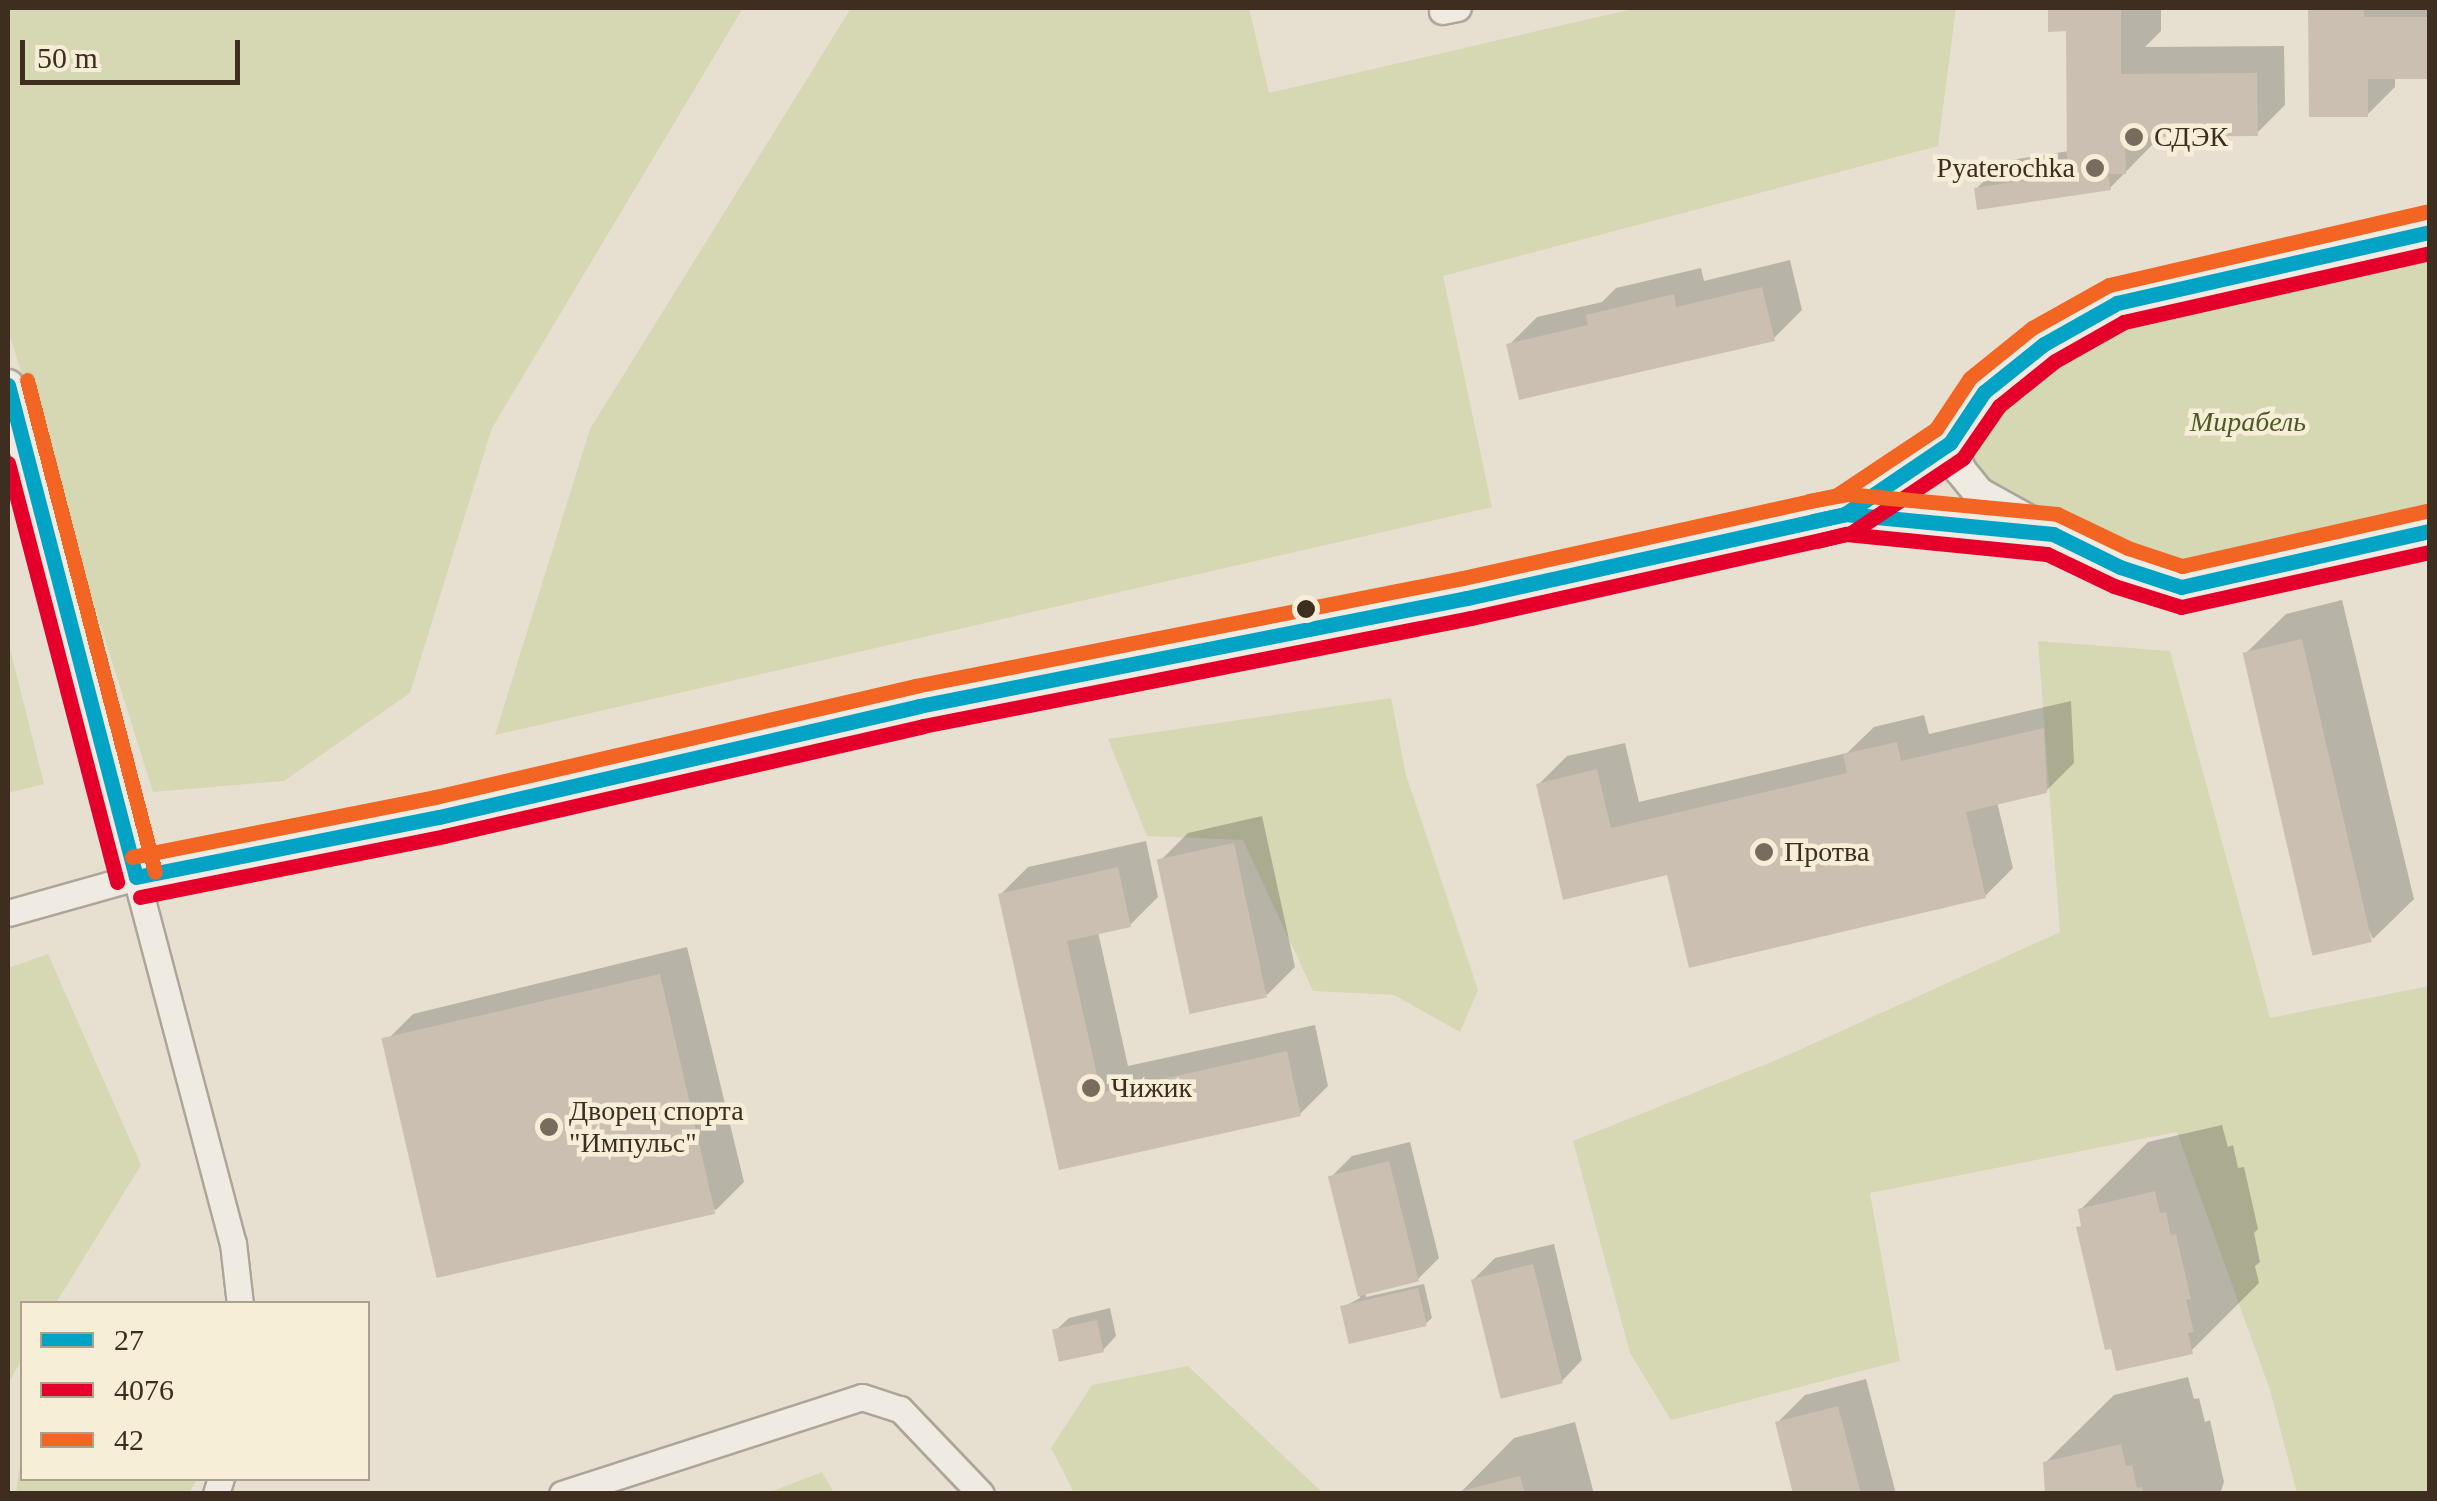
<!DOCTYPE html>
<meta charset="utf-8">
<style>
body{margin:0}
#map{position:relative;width:2437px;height:1501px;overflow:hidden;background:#e7e0d1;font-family:Georgia,serif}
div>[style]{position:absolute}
.green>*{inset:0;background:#d6d7b3}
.shadow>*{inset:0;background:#0003}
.building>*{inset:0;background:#cbbfb2;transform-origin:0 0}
.roads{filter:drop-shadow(2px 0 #ada599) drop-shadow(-2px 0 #ada599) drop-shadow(0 2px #ada599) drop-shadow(0 -2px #ada599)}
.minor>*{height:25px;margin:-12.5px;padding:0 12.5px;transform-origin:12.5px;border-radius:12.5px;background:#efebe3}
.tertiary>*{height:30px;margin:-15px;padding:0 15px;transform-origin:15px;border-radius:15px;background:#efebe3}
.bus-1>*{height:15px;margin:-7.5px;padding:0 7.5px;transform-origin:7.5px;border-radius:7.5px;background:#03a3c5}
.bus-2>*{height:15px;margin:-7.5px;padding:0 7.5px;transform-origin:7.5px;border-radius:7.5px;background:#e4002b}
.bus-3>*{height:15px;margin:-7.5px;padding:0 7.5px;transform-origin:7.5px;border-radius:7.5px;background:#f26522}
.dots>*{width:28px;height:28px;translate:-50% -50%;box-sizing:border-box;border:5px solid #f7eed8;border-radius:50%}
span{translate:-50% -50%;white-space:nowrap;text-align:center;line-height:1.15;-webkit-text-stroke:9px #f7eed8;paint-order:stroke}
.poi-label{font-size:28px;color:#3d2e20}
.left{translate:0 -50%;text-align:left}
.right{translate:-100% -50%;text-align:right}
.park-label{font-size:28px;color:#4d5a26;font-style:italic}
.frame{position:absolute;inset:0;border:10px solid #3d2e20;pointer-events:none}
.legend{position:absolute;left:20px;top:1301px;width:350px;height:180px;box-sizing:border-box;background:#f7eed8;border:2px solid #ada18e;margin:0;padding:12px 18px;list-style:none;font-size:30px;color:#3d2e20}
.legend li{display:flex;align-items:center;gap:20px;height:50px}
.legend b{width:50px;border:2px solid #ada18e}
.scale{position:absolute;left:20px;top:40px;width:220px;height:45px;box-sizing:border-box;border:5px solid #3d2e20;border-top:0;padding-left:12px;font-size:30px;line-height:35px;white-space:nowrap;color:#3d2e20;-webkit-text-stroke:8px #f7eed8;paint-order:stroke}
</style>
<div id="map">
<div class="green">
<div style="clip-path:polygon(8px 8px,743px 8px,492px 428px,410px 693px,284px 781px,153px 792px,8px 330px)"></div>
<div style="clip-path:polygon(851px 8px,1249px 8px,1269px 93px,1637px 8px,1956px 8px,1938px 146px,1443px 276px,1492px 507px,495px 735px,590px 429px)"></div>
<div style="clip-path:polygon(2429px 232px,2429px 531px,2181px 587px,1979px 493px,1950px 443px,1984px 392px,2117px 303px)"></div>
<div style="clip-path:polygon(8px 641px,44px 784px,8px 793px)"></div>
<div style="clip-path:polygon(2038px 641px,2170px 651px,2270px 1018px,2429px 986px,2429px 1493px,2297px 1493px,2270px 1390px,2177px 1132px,1870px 1193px,1900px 1361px,1671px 1420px,1630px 1353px,1573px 1141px,1786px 1056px,2060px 932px)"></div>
<div style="clip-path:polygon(1391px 698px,1406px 775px,1478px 990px,1460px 1032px,1394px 995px,1313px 991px,1243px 840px,1147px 836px,1108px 739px)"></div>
<div style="clip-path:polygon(48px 954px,141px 1165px,56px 1303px,22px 1304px,22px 1359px,8px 1384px,8px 968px)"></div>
<div style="clip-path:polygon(1188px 1366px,1323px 1493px,1074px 1493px,1051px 1448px,1092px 1385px)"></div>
<div style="clip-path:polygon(22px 1451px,22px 1478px,197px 1479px,189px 1493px,16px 1493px)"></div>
<div style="clip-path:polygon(822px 1472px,834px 1493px,768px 1493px)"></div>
</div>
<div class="shadow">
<div style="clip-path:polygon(2050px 8px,2161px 8px,2161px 31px,2145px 47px,2284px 46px,2285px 105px,2257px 133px,2153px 134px,2153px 144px,2110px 188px,1976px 189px,2004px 161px,2069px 151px,2068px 29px,2050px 29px)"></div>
<div style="clip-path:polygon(2311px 8px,2430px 8px,2430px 76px,2395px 76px,2395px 87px,2367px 115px,2311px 115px)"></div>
<div style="clip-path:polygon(1790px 260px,1802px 310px,1774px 338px,1509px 345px,1537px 317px,1602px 302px,1616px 288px,1701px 268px,1704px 281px)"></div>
<div style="clip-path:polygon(2342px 600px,2414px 899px,2373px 939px,2245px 654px,2286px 614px)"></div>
<div style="clip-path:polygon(2071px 701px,2074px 763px,2046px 791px,1997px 802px,2013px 868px,1985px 896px,1669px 872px,1539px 784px,1567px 756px,1625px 743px,1639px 802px,1847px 753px,1874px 727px,1924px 715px,1929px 734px)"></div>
<div style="clip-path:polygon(1262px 816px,1295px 967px,1267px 995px,1160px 861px,1188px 833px)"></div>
<div style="clip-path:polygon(1146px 841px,1158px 897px,1130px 925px,1098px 932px,1128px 1066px,1315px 1025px,1328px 1086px,1300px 1114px,1061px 1167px,1000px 895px,1028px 867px)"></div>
<div style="clip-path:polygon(687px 947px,744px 1182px,716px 1210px,385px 1042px,413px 1014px)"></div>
<div style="clip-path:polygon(2222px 1125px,2228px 1147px,2233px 1145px,2238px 1168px,2244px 1167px,2258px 1229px,2254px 1233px,2260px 1262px,2255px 1266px,2259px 1283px,2191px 1351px,2083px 1224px,2080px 1210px,2148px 1142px)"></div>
<div style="clip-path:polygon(1410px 1142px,1439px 1258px,1418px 1279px,1365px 1292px,1366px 1297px,1424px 1284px,1432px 1318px,1425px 1324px,1343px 1307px,1360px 1298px,1331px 1177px,1352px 1156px)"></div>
<div style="clip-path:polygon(1554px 1244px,1582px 1360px,1561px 1382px,1474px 1279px,1495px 1258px)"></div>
<div style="clip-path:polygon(1110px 1308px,1116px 1336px,1103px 1350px,1055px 1331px,1069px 1318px)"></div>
<div style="clip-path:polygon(2188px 1377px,2194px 1399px,2199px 1398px,2205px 1422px,2210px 1420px,2224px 1482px,2220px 1494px,2048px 1494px,2046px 1462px,2114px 1395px)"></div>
<div style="clip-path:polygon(1866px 1379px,1896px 1494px,1796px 1494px,1777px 1423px,1805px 1395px)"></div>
<div style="clip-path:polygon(1575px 1422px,1594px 1494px,1459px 1494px,1514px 1438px)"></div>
</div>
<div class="building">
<div style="clip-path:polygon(2048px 8px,2121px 8px,2121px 74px,2257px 73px,2258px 136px,2125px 137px,2126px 174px,2108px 174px,2111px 190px,1977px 210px,1974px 188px,2067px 174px,2066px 31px,2048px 32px)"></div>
<div style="clip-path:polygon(2308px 8px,2364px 8px,2364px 17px,2430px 17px,2430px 79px,2368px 79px,2368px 117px,2309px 117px)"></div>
<div style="clip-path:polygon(1762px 287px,1775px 341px,1519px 400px,1506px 344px,1588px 325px,1586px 315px,1674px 294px,1676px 307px)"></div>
<div style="left:2302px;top:639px;width:311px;height:61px;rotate:77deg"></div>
<div style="clip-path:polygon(2044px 728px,2047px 793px,1966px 812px,1986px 898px,1689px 968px,1667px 875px,1563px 900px,1536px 784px,1597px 769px,1611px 828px,1847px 773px,1843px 754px,1897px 742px,1901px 761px)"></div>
<div style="left:1234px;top:843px;width:158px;height:79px;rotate:78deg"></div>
<div style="clip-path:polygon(1118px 867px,1131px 927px,1067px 941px,1101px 1093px,1287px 1051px,1301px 1116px,1059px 1170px,998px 894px)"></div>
<div style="left:660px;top:974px;width:246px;height:286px;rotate:77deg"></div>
<div style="left:1389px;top:1161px;width:124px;height:63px;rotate:76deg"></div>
<div style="clip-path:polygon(2155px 1191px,2160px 1213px,2166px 1212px,2171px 1235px,2176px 1234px,2191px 1299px,2186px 1300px,2194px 1332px,2188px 1333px,2193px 1354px,2116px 1371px,2111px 1349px,2105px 1350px,2076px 1227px,2081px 1226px,2078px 1209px)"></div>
<div style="left:1533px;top:1264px;width:123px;height:64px;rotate:76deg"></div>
<div style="left:1418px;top:1288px;width:39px;height:80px;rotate:77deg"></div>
<div style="left:1097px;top:1320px;width:33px;height:46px;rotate:78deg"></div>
<div style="clip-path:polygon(1838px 1406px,1861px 1494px,1793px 1494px,1775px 1422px)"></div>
<div style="clip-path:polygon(2121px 1444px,2126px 1466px,2132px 1465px,2137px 1488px,2142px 1487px,2144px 1494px,2045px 1494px,2043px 1462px)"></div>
<div style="clip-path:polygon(1520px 1476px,1525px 1494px,1457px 1494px,1457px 1492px)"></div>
</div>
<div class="roads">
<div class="minor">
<div style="left:1442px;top:11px;width:16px;rotate:-11deg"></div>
<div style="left:8px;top:913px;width:133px;rotate:-15.7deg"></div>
<div style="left:136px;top:877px;width:379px;rotate:75.2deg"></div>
<div style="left:233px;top:1243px;width:61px;rotate:83.5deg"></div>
<div style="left:216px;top:1494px;width:17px;rotate:-73deg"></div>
<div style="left:562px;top:1494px;width:315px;rotate:-17.9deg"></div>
<div style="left:862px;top:1397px;width:40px;rotate:18deg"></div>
<div style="left:900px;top:1409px;width:117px;rotate:46.4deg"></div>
</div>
<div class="tertiary">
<div style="left:8px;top:385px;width:508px;rotate:75.42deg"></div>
<div style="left:136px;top:877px;width:309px;rotate:-11.2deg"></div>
<div style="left:439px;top:817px;width:493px;rotate:-13deg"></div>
<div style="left:919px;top:706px;width:559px;rotate:-11.15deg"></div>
<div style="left:1467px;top:598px;width:387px;rotate:-12.5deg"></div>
<div style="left:1845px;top:514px;width:209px;rotate:5.5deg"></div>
<div style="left:2053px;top:534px;width:75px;rotate:26.2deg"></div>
<div style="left:2120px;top:567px;width:64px;rotate:18.2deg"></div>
<div style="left:2181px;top:587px;width:255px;rotate:-12.7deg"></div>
<div style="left:1950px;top:443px;width:30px;rotate:69deg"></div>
<div style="left:1961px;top:471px;width:28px;rotate:51deg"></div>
<div style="left:1979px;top:493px;width:64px;rotate:29deg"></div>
<div style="left:1845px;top:514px;width:127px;rotate:-34.1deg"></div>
<div style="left:1950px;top:443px;width:61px;rotate:-56.3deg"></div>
<div style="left:1984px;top:392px;width:77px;rotate:-38.7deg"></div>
<div style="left:2044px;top:344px;width:84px;rotate:-29.3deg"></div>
<div style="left:2117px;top:303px;width:321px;rotate:-12.8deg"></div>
</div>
</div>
<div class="bus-1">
<div style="left:8px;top:385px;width:508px;rotate:75.42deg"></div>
<div style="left:1813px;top:521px;width:33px;rotate:-12deg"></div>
<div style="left:1845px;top:514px;width:209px;rotate:5.5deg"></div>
<div style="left:2053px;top:534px;width:75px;rotate:26.2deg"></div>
<div style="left:2120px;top:567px;width:64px;rotate:18.2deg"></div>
<div style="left:2181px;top:587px;width:255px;rotate:-12.7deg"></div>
<div style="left:136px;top:877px;width:309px;rotate:-11.2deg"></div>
<div style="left:439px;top:817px;width:493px;rotate:-13deg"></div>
<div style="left:919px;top:706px;width:559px;rotate:-11.15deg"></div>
<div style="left:1467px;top:598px;width:387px;rotate:-12.5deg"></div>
<div style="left:1845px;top:514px;width:127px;rotate:-34.1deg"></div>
<div style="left:1950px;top:443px;width:61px;rotate:-56.3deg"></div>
<div style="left:1984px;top:392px;width:77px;rotate:-38.7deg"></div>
<div style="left:2044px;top:344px;width:84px;rotate:-29.3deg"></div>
<div style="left:2117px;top:303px;width:321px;rotate:-12.8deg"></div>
</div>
<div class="bus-2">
<div style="left:8px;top:463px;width:433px;rotate:75.4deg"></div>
<div style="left:1817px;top:541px;width:30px;rotate:-14deg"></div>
<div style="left:1846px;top:534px;width:202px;rotate:5.7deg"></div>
<div style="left:2047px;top:554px;width:74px;rotate:25.5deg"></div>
<div style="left:2114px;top:586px;width:70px;rotate:17.4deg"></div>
<div style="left:2181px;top:607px;width:255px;rotate:-12.5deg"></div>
<div style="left:140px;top:897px;width:310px;rotate:-11.3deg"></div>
<div style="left:444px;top:836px;width:491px;rotate:-12.9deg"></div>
<div style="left:923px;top:726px;width:559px;rotate:-11.15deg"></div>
<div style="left:1471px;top:618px;width:389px;rotate:-12.6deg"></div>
<div style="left:1851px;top:533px;width:135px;rotate:-33.8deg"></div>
<div style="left:1963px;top:458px;width:63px;rotate:-55.3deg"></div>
<div style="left:1999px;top:406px;width:72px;rotate:-38.8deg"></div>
<div style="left:2055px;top:361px;width:79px;rotate:-29.5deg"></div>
<div style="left:2124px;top:322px;width:314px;rotate:-12.7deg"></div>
</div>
<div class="bus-3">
<div style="left:27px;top:380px;width:508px;rotate:75.42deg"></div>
<div style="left:1809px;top:501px;width:39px;rotate:-10deg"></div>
<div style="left:1847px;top:494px;width:211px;rotate:5.4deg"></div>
<div style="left:2057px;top:514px;width:79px;rotate:25.6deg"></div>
<div style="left:2128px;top:548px;width:57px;rotate:18.4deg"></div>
<div style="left:2182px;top:566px;width:250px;rotate:-12.7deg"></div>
<div style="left:132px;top:857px;width:309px;rotate:-11.2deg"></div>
<div style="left:435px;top:797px;width:493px;rotate:-13deg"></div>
<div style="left:915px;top:686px;width:559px;rotate:-11.15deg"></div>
<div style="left:1463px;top:578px;width:383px;rotate:-12.5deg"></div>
<div style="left:1837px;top:495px;width:119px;rotate:-33.7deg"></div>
<div style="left:1936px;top:429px;width:61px;rotate:-56.3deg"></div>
<div style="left:1970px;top:378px;width:80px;rotate:-38.9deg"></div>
<div style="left:2032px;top:328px;width:88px;rotate:-29.2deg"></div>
<div style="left:2109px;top:285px;width:325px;rotate:-13deg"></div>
</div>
<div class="dots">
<div style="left:2134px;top:137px;background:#786c5e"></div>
<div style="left:2095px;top:168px;background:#786c5e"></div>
<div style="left:1306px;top:609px;background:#3d2e20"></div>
<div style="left:1764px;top:852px;background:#786c5e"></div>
<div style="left:1091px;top:1088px;background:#786c5e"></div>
<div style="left:549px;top:1127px;background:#786c5e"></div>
</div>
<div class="poi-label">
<span class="left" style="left:2154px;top:137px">СДЭК</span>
<span class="right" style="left:2075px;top:168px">Pyaterochka</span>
<span class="left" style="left:1784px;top:852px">Протва</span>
<span class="left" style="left:1111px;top:1088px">Чижик</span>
<span class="left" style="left:569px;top:1127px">Дворец спорта<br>"Импульс"</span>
</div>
<div class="park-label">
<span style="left:2248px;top:422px">Мирабель</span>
</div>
<div class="frame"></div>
<ul class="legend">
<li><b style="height:12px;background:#03a3c5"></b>27</li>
<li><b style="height:12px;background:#e4002b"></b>4076</li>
<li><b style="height:12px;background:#f26522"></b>42</li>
</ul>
<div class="scale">50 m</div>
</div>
